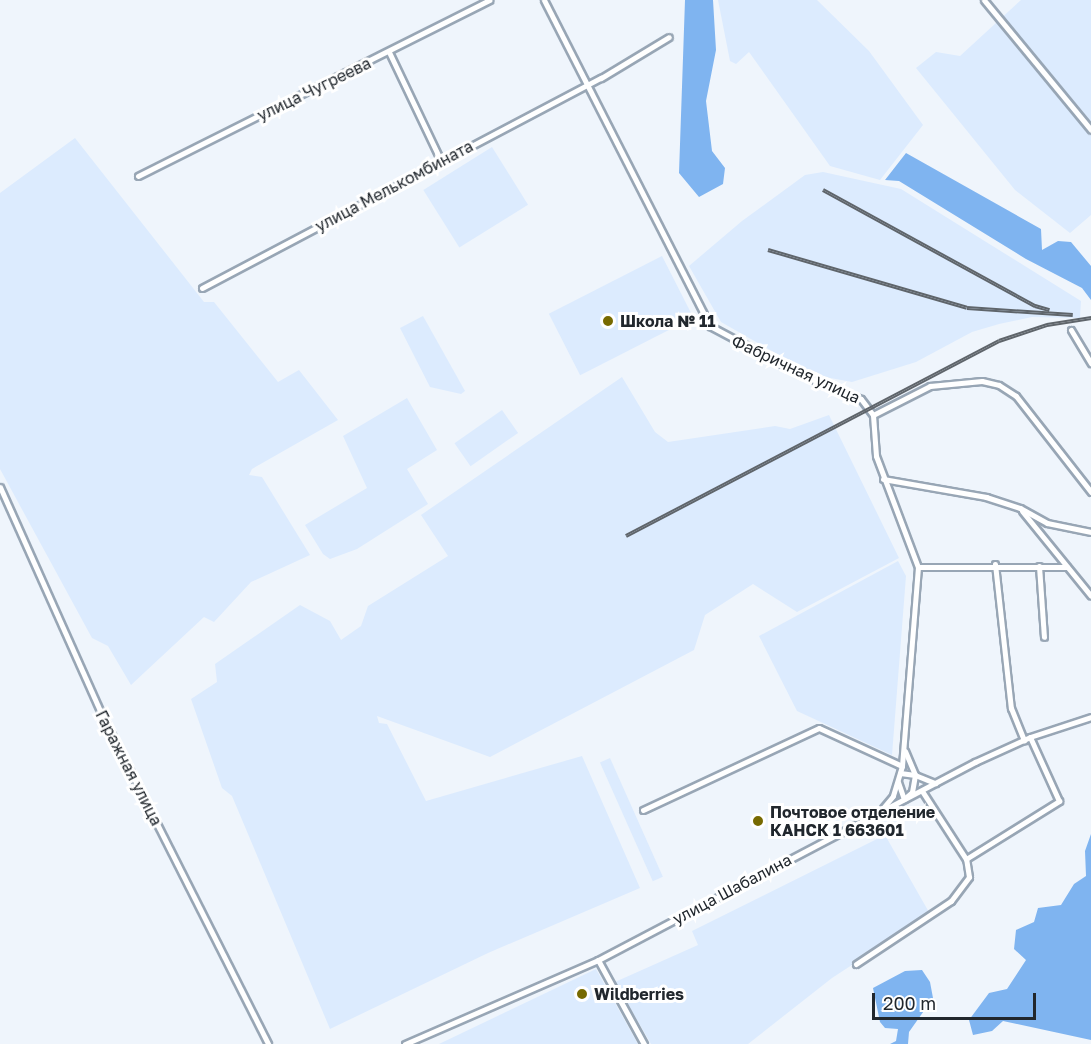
<!DOCTYPE html>
<meta charset="utf-8">
<style>
body{margin:0}
#map{position:relative;width:1091px;height:1044px;overflow:hidden;background:#eff5fc;font-family:"Golos Text",sans-serif}
div>[style]{position:absolute}
.built>*{inset:0;background:#dcebfe;transform-origin:0 0}
.water>*{inset:0;background:#7fb4f0}
.roads{filter:drop-shadow(2px 0 #98a6b5) drop-shadow(-2px 0 #98a6b5) drop-shadow(0 2px #98a6b5) drop-shadow(0 -2px #98a6b5)}
.minor>*{height:5px;margin:-2.5px;padding:0 2.5px;transform-origin:2.5px;border-radius:2.5px;background:#fff}
.rail>*{height:4px;margin-top:-2px;transform-origin:0;background:repeating-linear-gradient(90deg,#fff 0 4.5px,#5f656b 0 9px);box-sizing:border-box;border-block:2px solid #5f656b}
.dots>*{width:16px;height:16px;translate:-50% -50%;box-sizing:border-box;border:3px solid #fff;border-radius:50%}
span{translate:-50% -50%;white-space:nowrap;text-align:center;line-height:1.15;-webkit-text-stroke:6px #fff;paint-order:stroke}
.street-label{font-size:16px;color:#21272d}
.poi-label{font-size:16px;color:#21272d;font-weight:700}
.left{translate:0 -50%;text-align:left}
.scale{position:absolute;left:872px;top:993px;width:164px;height:27px;box-sizing:border-box;border:3px solid #21272d;border-top:0;padding-left:8px;font-size:18px;line-height:21px;white-space:nowrap;color:#21272d;-webkit-text-stroke:4px #fff;paint-order:stroke}
</style>
<div id="map">
<div class="built">
<div style="clip-path:polygon(718px 0,817px 0,869px 51px,923px 125px,880px 180px,830px 166px,749px 52px,736px 64px,730px 61px)"></div>
<div style="clip-path:polygon(1021px 0,1091px 0,1091px 215px,1070px 233px,1015px 190px,916px 68px,936px 52px,960px 56px)"></div>
<div style="clip-path:polygon(75px 138px,204px 302px,214px 302px,278px 382px,299px 370px,338px 420px,252px 469px,249px 475px,262px 477px,310px 555px,251px 582px,214px 622px,204px 617px,131px 685px,108px 646px,92px 638px,0 469px,0 193px)"></div>
<div style="left:492px;top:147px;width:68px;height:81px;rotate:58deg"></div>
<div style="clip-path:polygon(823px 172px,901px 189px,1081px 301px,1080px 318px,1032px 317px,999px 324px,972px 332px,916px 362px,852px 382px,814px 375px,721px 322px,689px 266px,742px 221px,805px 175px)"></div>
<div style="left:662px;top:256px;width:69px;height:127px;rotate:63deg"></div>
<div style="clip-path:polygon(423px 316px,465px 391px,461px 394px,430px 387px,400px 328px)"></div>
<div style="clip-path:polygon(622px 377px,655px 432px,668px 442px,775px 426px,790px 429px,829px 415px,899px 558px,797px 612px,753px 584px,705px 615px,694px 650px,490px 757px,377px 716px,379px 723px,387px 724px,426px 801px,582px 756px,640px 888px,488px 953px,330px 1029px,232px 796px,222px 788px,191px 699px,217px 682px,215px 664px,300px 605px,330px 621px,341px 640px,361px 626px,368px 606px,448px 556px,421px 515px)"></div>
<div style="clip-path:polygon(407px 398px,437px 450px,407px 469px,428px 504px,357px 549px,330px 559px,323px 554px,305px 525px,367px 488px,343px 436px)"></div>
<div style="left:502px;top:410px;width:28px;height:58px;rotate:55deg"></div>
<div style="clip-path:polygon(898px 561px,906px 576px,892px 755px,797px 711px,759px 636px)"></div>
<div style="left:610px;top:758px;width:130px;height:11px;rotate:66deg"></div>
<div style="clip-path:polygon(885px 835px,930px 914px,832px 978px,748px 1044px,651px 1044px,615px 982px,698px 945px,692px 931px)"></div>
<div style="clip-path:polygon(596px 969px,638px 1044px,439px 1044px)"></div>
</div>
<div class="water">
<div style="clip-path:polygon(685px 0,713px 0,716px 50px,706px 101px,712px 151px,725px 168px,723px 184px,699px 197px,679px 173px)"></div>
<div style="clip-path:polygon(906px 153px,1041px 229px,1042px 250px,1058px 241px,1071px 242px,1091px 266px,1091px 300px,1082px 288px,1026px 259px,899px 181px,885px 180px)"></div>
<div style="clip-path:polygon(1091px 834px,1091px 1040px,1003px 1021px,992px 1031px,973px 1035px,969px 1020px,989px 993px,1007px 989px,1026px 960px,1014px 949px,1016px 930px,1034px 922px,1038px 908px,1061px 905px,1074px 884px,1086px 876px,1085px 851px)"></div>
<div style="clip-path:polygon(922px 970px,930px 982px,933px 998px,909px 1032px,908px 1044px,890px 1044px,896px 1041px,898px 1029px,885px 1028px,880px 1022px,873px 988px,905px 971px)"></div>
</div>
<div class="roads">
<div class="minor">
<div style="left:544px;top:0;width:366px;rotate:63deg"></div>
<div style="left:710px;top:326px;width:106px;rotate:28deg"></div>
<div style="left:804px;top:376px;width:61px;rotate:22deg"></div>
<div style="left:861px;top:399px;width:20px;rotate:53deg"></div>
<div style="left:873px;top:415px;width:41px;rotate:85.8deg"></div>
<div style="left:876px;top:456px;width:119px;rotate:69.3deg"></div>
<div style="left:918px;top:567px;width:200px;rotate:94.6deg"></div>
<div style="left:902px;top:766px;width:31px;rotate:107deg"></div>
<div style="left:893px;top:796px;width:16px;rotate:130deg"></div>
<div style="left:984px;top:0;width:168px;rotate:50.5deg"></div>
<div style="left:389px;top:52px;width:121px;rotate:64.5deg"></div>
<div style="left:138px;top:176px;width:393px;rotate:-26.6deg"></div>
<div style="left:202px;top:288px;width:451px;rotate:-27.8deg"></div>
<div style="left:601px;top:78px;width:79px;rotate:-31.1deg"></div>
<div style="left:1071px;top:330px;width:39px;rotate:59deg"></div>
<div style="left:873px;top:415px;width:64px;rotate:-27deg"></div>
<div style="left:930px;top:386px;width:52px;rotate:-5.5deg"></div>
<div style="left:982px;top:381px;width:17px;rotate:13deg"></div>
<div style="left:999px;top:385px;width:20px;rotate:33deg"></div>
<div style="left:1016px;top:396px;width:122px;rotate:52deg"></div>
<div style="left:883px;top:479px;width:105px;rotate:9.9deg"></div>
<div style="left:986px;top:497px;width:36px;rotate:18deg"></div>
<div style="left:1020px;top:508px;width:31px;rotate:29deg"></div>
<div style="left:1047px;top:523px;width:45px;rotate:11.6deg"></div>
<div style="left:0;top:487px;width:245px;rotate:65.9deg"></div>
<div style="left:100px;top:711px;width:373px;rotate:63.2deg"></div>
<div style="left:1022px;top:511px;width:109px;rotate:50.9deg"></div>
<div style="left:995px;top:564px;width:145px;rotate:83.7deg"></div>
<div style="left:1011px;top:708px;width:35px;rotate:68deg"></div>
<div style="left:1039px;top:566px;width:71px;rotate:86deg"></div>
<div style="left:918px;top:567px;width:149px"></div>
<div style="left:905px;top:751px;width:26px;rotate:67deg"></div>
<div style="left:915px;top:775px;width:22px;rotate:22deg"></div>
<div style="left:898px;top:782px;width:18px;rotate:71deg"></div>
<div style="left:904px;top:799px;width:11px;rotate:-41deg"></div>
<div style="left:912px;top:792px;width:17px;rotate:-80deg"></div>
<div style="left:915px;top:775px;width:15px;rotate:-172deg"></div>
<div style="left:922px;top:791px;width:81px;rotate:57.1deg"></div>
<div style="left:643px;top:810px;width:194px;rotate:-25deg"></div>
<div style="left:819px;top:728px;width:91px;rotate:24.6deg"></div>
<div style="left:598px;top:960px;width:96px;rotate:61.3deg"></div>
<div style="left:856px;top:964px;width:114px;rotate:-33.6deg"></div>
<div style="left:951px;top:901px;width:30px;rotate:-53deg"></div>
<div style="left:969px;top:877px;width:18px;rotate:-99deg"></div>
<div style="left:966px;top:859px;width:110px;rotate:-31.9deg"></div>
<div style="left:1059px;top:801px;width:70px;rotate:-114.4deg"></div>
<div style="left:405px;top:1044px;width:210px;rotate:-23.5deg"></div>
<div style="left:598px;top:960px;width:426px;rotate:-27.7deg"></div>
<div style="left:975px;top:762px;width:60px;rotate:-24.4deg"></div>
<div style="left:1030px;top:737px;width:64px;rotate:-18.2deg"></div>
</div>
</div>
<div class="rail">
<div style="left:823px;top:190px;width:242px;rotate:28.7deg"></div>
<div style="left:1035px;top:306px;width:15px;rotate:16deg"></div>
<div style="left:768px;top:250px;width:207px;rotate:16.2deg"></div>
<div style="left:967px;top:308px;width:106px;rotate:3.8deg"></div>
<div style="left:626px;top:536px;width:421px;rotate:-27.6deg"></div>
<div style="left:999px;top:341px;width:51px;rotate:-18.4deg"></div>
<div style="left:1047px;top:325px;width:45px;rotate:-9deg"></div>
</div>
<div class="dots">
<div style="left:608px;top:321px;background:#776a01"></div>
<div style="left:758px;top:821px;background:#776a01"></div>
<div style="left:582px;top:994px;background:#776a01"></div>
</div>
<div class="street-label">
<span style="left:314px;top:89px;rotate:-26deg">улица Чугреева</span>
<span style="left:394px;top:186px;rotate:-28deg">улица Мелькомбината</span>
<span style="left:796px;top:369px;rotate:25deg">Фабричная улица</span>
<span style="left:129px;top:768px;rotate:63deg">Гаражная улица</span>
<span style="left:732px;top:889px;rotate:-28deg">улица Шабалина</span>
</div>
<div class="poi-label">
<span class="left" style="left:620px;top:321px">Школа № 11</span>
<span class="left" style="left:770px;top:821px">Почтовое отделение<br>КАНСК 1 663601</span>
<span class="left" style="left:594px;top:994px">Wildberries</span>
</div>
<div class="scale">200 m</div>
</div>
